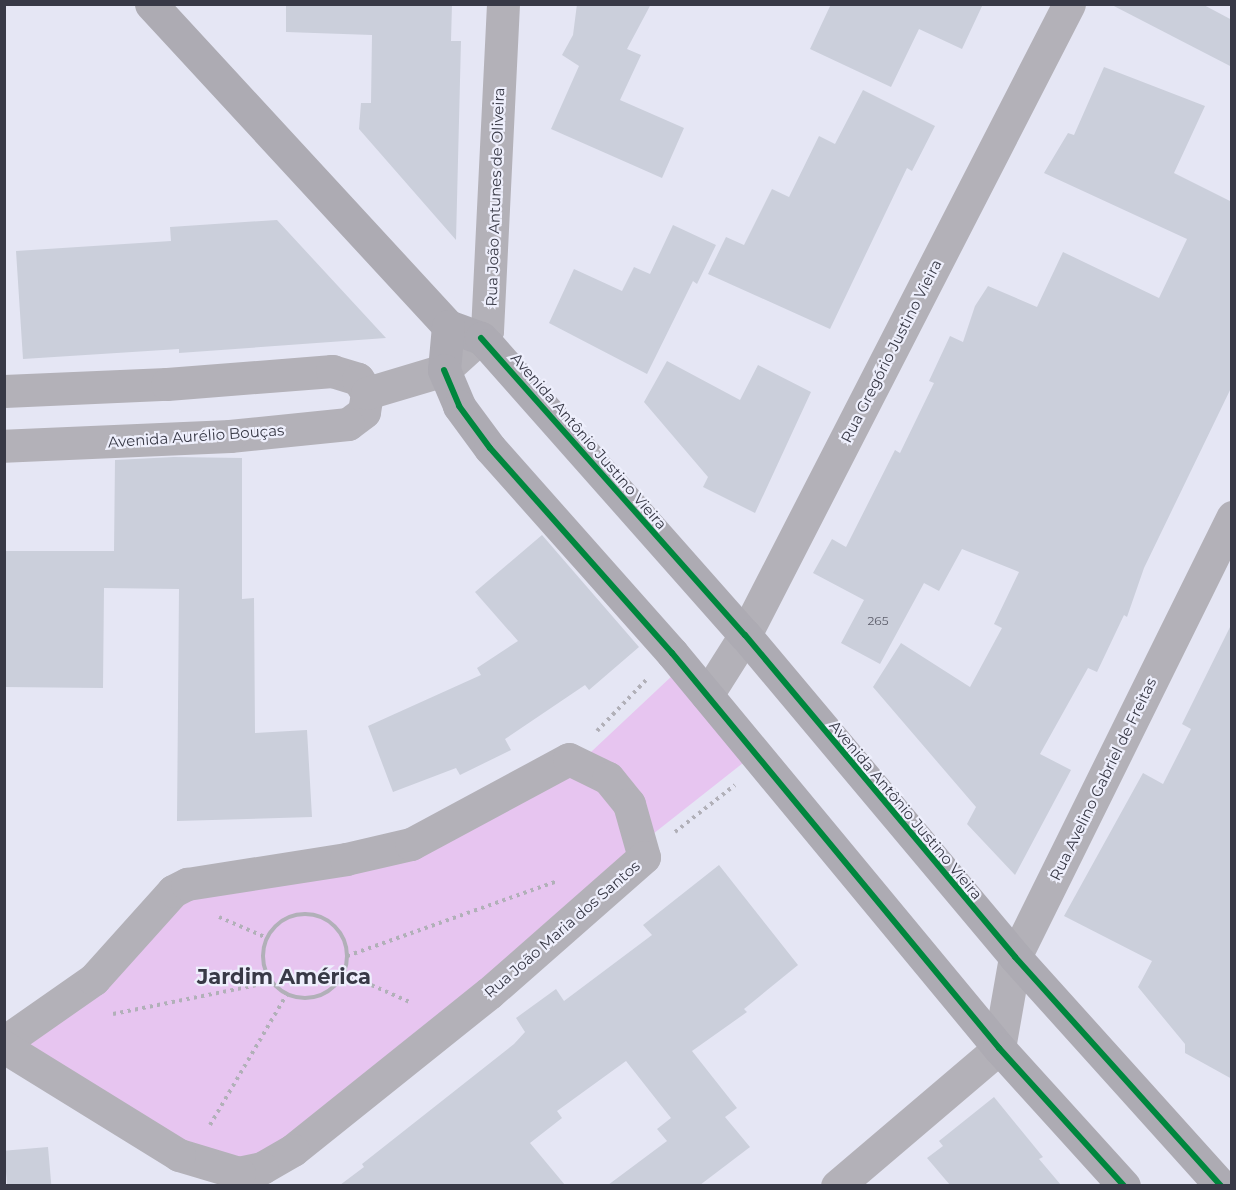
<!DOCTYPE html>
<meta charset="utf-8">
<style>
body{margin:0}
#map{position:relative;width:1236px;height:1190px;overflow:hidden;background:#e5e6f4;font-family:Montserrat,sans-serif}
div>[style]{position:absolute}
.green>*{inset:0;background:#e7c5f0}
.building>*{inset:0;background:#cbcfdb;transform-origin:0 0}
.path>*{height:4px;margin-top:-2px;transform-origin:0;background:repeating-linear-gradient(90deg,#b1b0b8 0 3px,transparent 0 7.5px)}
.path>.ring{margin:-2px;padding:0;box-sizing:content-box;background:none;border:4px solid #b1b0b8;border-radius:50%}
.minor>*{height:33px;margin:-16.5px;padding:0 16.5px;transform-origin:16.5px;border-radius:16.5px;background:#b3b1b8}
.major>*{height:33px;margin:-16.5px;padding:0 16.5px;transform-origin:16.5px;border-radius:16.5px;background:#adabb3}
.cycleway>*{height:6px;margin:-3px;padding:0 3px;transform-origin:3px;border-radius:3px;background:#00873e}
span{translate:-50% -50%;white-space:nowrap;text-align:center;line-height:1.15;-webkit-text-stroke:4.5px #eeeffc;paint-order:stroke}
.number-label{font-size:12px;color:#5e5f6c}
.number-label span{-webkit-text-stroke-width:0}
.street-label{font-size:15px;color:#383946}
.district-label{font-size:21px;color:#383946;font-weight:700}
.frame{position:absolute;inset:0;border:6px solid #383946;pointer-events:none}
</style>
<div id="map">
<div class="green">
<div style="clip-path:polygon(673px 675px,743px 763px,620px 860px,292px 1147px,224px 1164px,24px 1048px,172px 902px,444px 840px,498px 816px,575px 767px)"></div>
</div>
<div class="building">
<div style="clip-path:polygon(286px 4px,452px 4px,451px 41px,461px 41px,456px 240px,359px 129px,361px 103px,371px 103px,372px 35px,286px 32px)"></div>
<div style="clip-path:polygon(577px 4px,651px 4px,627px 49px,641px 55px,620px 100px,684px 128px,662px 178px,551px 129px,579px 66px,562px 55px,573px 35px)"></div>
<div style="clip-path:polygon(831px 4px,983px 4px,962px 49px,919px 29px,891px 87px,810px 49px)"></div>
<div style="clip-path:polygon(1110px 4px,1202px 4px,1232px 20px,1232px 67px)"></div>
<div style="clip-path:polygon(1104px 67px,1205px 106px,1174px 173px,1232px 202px,1232px 386px,1144px 568px,1127px 617px,1124px 615px,1097px 672px,1088px 668px,1040px 754px,1071px 770px,1015px 875px,967px 824px,976px 807px,873px 687px,901px 643px,970px 687px,1002px 628px,994px 624px,1019px 572px,962px 549px,939px 591px,924px 583px,880px 664px,841px 643px,864px 600px,813px 573px,832px 539px,846px 547px,895px 450px,900px 453px,934px 383px,929px 381px,950px 336px,963px 342px,975px 306px,988px 286px,1037px 307px,1063px 252px,1159px 298px,1187px 239px,1044px 173px,1068px 133px,1074px 135px)"></div>
<div style="clip-path:polygon(863px 90px,935px 126px,912px 171px,907px 168px,830px 329px,708px 274px,726px 237px,744px 245px,772px 189px,789px 197px,819px 136px,835px 144px)"></div>
<div style="clip-path:polygon(277px 220px,386px 338px,179px 353px,179px 349px,23px 359px,16px 251px,171px 241px,170px 227px)"></div>
<div style="clip-path:polygon(673px 225px,716px 245px,697px 284px,693px 281px,647px 374px,549px 323px,574px 269px,622px 291px,634px 267px,650px 274px)"></div>
<div style="clip-path:polygon(667px 361px,740px 400px,758px 365px,811px 392px,755px 513px,703px 487px,708px 477px,644px 402px)"></div>
<div style="clip-path:polygon(174px 457px,242px 458px,242px 599px,254px 598px,255px 733px,307px 730px,312px 817px,177px 821px,179px 589px,104px 588px,103px 688px,4px 687px,4px 551px,114px 551px,115px 460px)"></div>
<div style="clip-path:polygon(542px 535px,639px 647px,589px 690px,585px 685px,505px 739px,511px 750px,460px 775px,456px 768px,393px 792px,368px 726px,481px 675px,477px 668px,518px 641px,475px 592px)"></div>
<div style="clip-path:polygon(1232px 623px,1232px 1079px,1185px 1053px,1185px 1044px,1138px 987px,1152px 961px,1064px 916px,1143px 773px,1163px 784px,1191px 729px,1182px 724px)"></div>
<div style="clip-path:polygon(719px 865px,798px 965px,744px 1009px,747px 1012px,692px 1051px,737px 1108px,725px 1117px,750px 1147px,700px 1185px,608px 1185px,667px 1141px,657px 1129px,671px 1118px,626px 1061px,557px 1111px,562px 1118px,530px 1143px,565px 1185px,340px 1185px,364px 1167px,362px 1164px,514px 1044px,525px 1032px,516px 1018px,556px 989px,564px 1001px,652px 935px,643px 925px)"></div>
<div style="clip-path:polygon(994px 1097px,1043px 1157px,1039px 1159px,1061px 1185px,950px 1185px,927px 1158px,943px 1146px,939px 1141px)"></div>
<div style="left:48px;top:1147px;width:38px;height:44px;rotate:85deg"></div>
</div>
<div class="path">
<div style="left:597px;top:731px;width:71px;rotate:-46.1deg"></div>
<div style="left:675px;top:832px;width:76px;rotate:-38.1deg"></div>
<div class="ring" style="left:263px;top:914px;width:80px;height:80px"></div>
<div style="left:219px;top:917px;width:52px;rotate:23.6deg"></div>
<div style="left:347px;top:956px;width:221px;rotate:-19.6deg"></div>
<div style="left:344px;top:973px;width:74px;rotate:23.8deg"></div>
<div style="left:113px;top:1014px;width:162px;rotate:-11.4deg"></div>
<div style="left:210px;top:1125px;width:152px;rotate:-59.6deg"></div>
</div>
<div class="minor">
<div style="left:4px;top:391px;width:163px;rotate:-2.5deg"></div>
<div style="left:167px;top:384px;width:166px;rotate:-4.5deg"></div>
<div style="left:332px;top:371px;width:27px;rotate:17deg"></div>
<div style="left:358px;top:379px;width:17px;rotate:57deg"></div>
<div style="left:367px;top:393px;width:19px;rotate:99deg"></div>
<div style="left:364px;top:412px;width:20px;rotate:143deg"></div>
<div style="left:348px;top:424px;width:119px;rotate:174.2deg"></div>
<div style="left:230px;top:436px;width:226px;rotate:177.5deg"></div>
<div style="left:367px;top:393px;width:80px;rotate:-16.6deg"></div>
<div style="left:444px;top:370px;width:58px;rotate:-42.2deg"></div>
<div style="left:487px;top:331px;width:327px;rotate:-87.2deg"></div>
<div style="left:707px;top:695px;width:71px;rotate:-57.7deg"></div>
<div style="left:745px;top:635px;width:709px;rotate:-62.82deg"></div>
<div style="left:4px;top:1042px;width:110px;rotate:-35deg"></div>
<div style="left:94px;top:979px;width:118px;rotate:-48.1deg"></div>
<div style="left:173px;top:891px;width:16px;rotate:-27deg"></div>
<div style="left:187px;top:884px;width:161px;rotate:-8.9deg"></div>
<div style="left:346px;top:859px;width:67px;rotate:-13deg"></div>
<div style="left:411px;top:844px;width:179px;rotate:-28.3deg"></div>
<div style="left:569px;top:759px;width:43px;rotate:26deg"></div>
<div style="left:608px;top:778px;width:33px;rotate:51deg"></div>
<div style="left:629px;top:804px;width:55px;rotate:74.2deg"></div>
<div style="left:644px;top:857px;width:206px;rotate:138.7deg"></div>
<div style="left:489px;top:993px;width:251px;rotate:141.3deg"></div>
<div style="left:293px;top:1150px;width:36px;rotate:150deg"></div>
<div style="left:262px;top:1168px;width:24px;rotate:168deg"></div>
<div style="left:239px;top:1173px;width:63px;rotate:-163.3deg"></div>
<div style="left:179px;top:1155px;width:206px;rotate:-148.3deg"></div>
<div style="left:837px;top:1186px;width:213px;rotate:-40.4deg"></div>
<div style="left:999px;top:1048px;width:92px;rotate:-80deg"></div>
<div style="left:1015px;top:957px;width:491px;rotate:-63.7deg"></div>
</div>
<div class="major">
<div style="left:151px;top:4px;width:438px;rotate:47.3deg"></div>
<div style="left:448px;top:326px;width:35px;rotate:20deg"></div>
<div style="left:481px;top:338px;width:10px;rotate:45deg"></div>
<div style="left:488px;top:345px;width:387px;rotate:48.5deg"></div>
<div style="left:745px;top:635px;width:420px;rotate:50deg"></div>
<div style="left:1015px;top:957px;width:308px;rotate:48deg"></div>
<div style="left:448px;top:326px;width:44px;rotate:95.2deg"></div>
<div style="left:444px;top:370px;width:39px;rotate:67deg"></div>
<div style="left:459px;top:406px;width:52px;rotate:53.6deg"></div>
<div style="left:490px;top:448px;width:274px;rotate:48.4deg"></div>
<div style="left:672px;top:653px;width:513px;rotate:50.38deg"></div>
<div style="left:999px;top:1048px;width:186px;rotate:47.8deg"></div>
</div>
<div class="cycleway">
<div style="left:481px;top:338px;width:397px;rotate:48.4deg"></div>
<div style="left:745px;top:635px;width:420px;rotate:50deg"></div>
<div style="left:1015px;top:957px;width:308px;rotate:48deg"></div>
<div style="left:444px;top:370px;width:39px;rotate:67deg"></div>
<div style="left:459px;top:406px;width:52px;rotate:53.6deg"></div>
<div style="left:490px;top:448px;width:274px;rotate:48.4deg"></div>
<div style="left:672px;top:653px;width:513px;rotate:50.38deg"></div>
<div style="left:999px;top:1048px;width:186px;rotate:47.8deg"></div>
</div>
<div class="number-label">
<span style="left:878px;top:621px">265</span>
</div>
<div class="street-label">
<span style="left:495px;top:197px;rotate:-88deg">Rua João Antunes de Oliveira</span>
<span style="left:891px;top:351px;rotate:-63deg">Rua Gregório Justino Vieira</span>
<span style="left:196px;top:436px;rotate:-4deg">Avenida Aurélio Bouças</span>
<span style="left:589px;top:441px;rotate:49deg">Avenida Antônio Justino Vieira</span>
<span style="left:1103px;top:779px;rotate:-64deg">Rua Avelino Gabriel de Freitas</span>
<span style="left:906px;top:810px;rotate:50deg">Avenida Antônio Justino Vieira</span>
<span style="left:562px;top:929px;rotate:-41deg">Rua João Maria dos Santos</span>
</div>
<div class="district-label">
<span style="left:284px;top:977px">Jardim América</span>
</div>
<div class="frame"></div>
</div>
